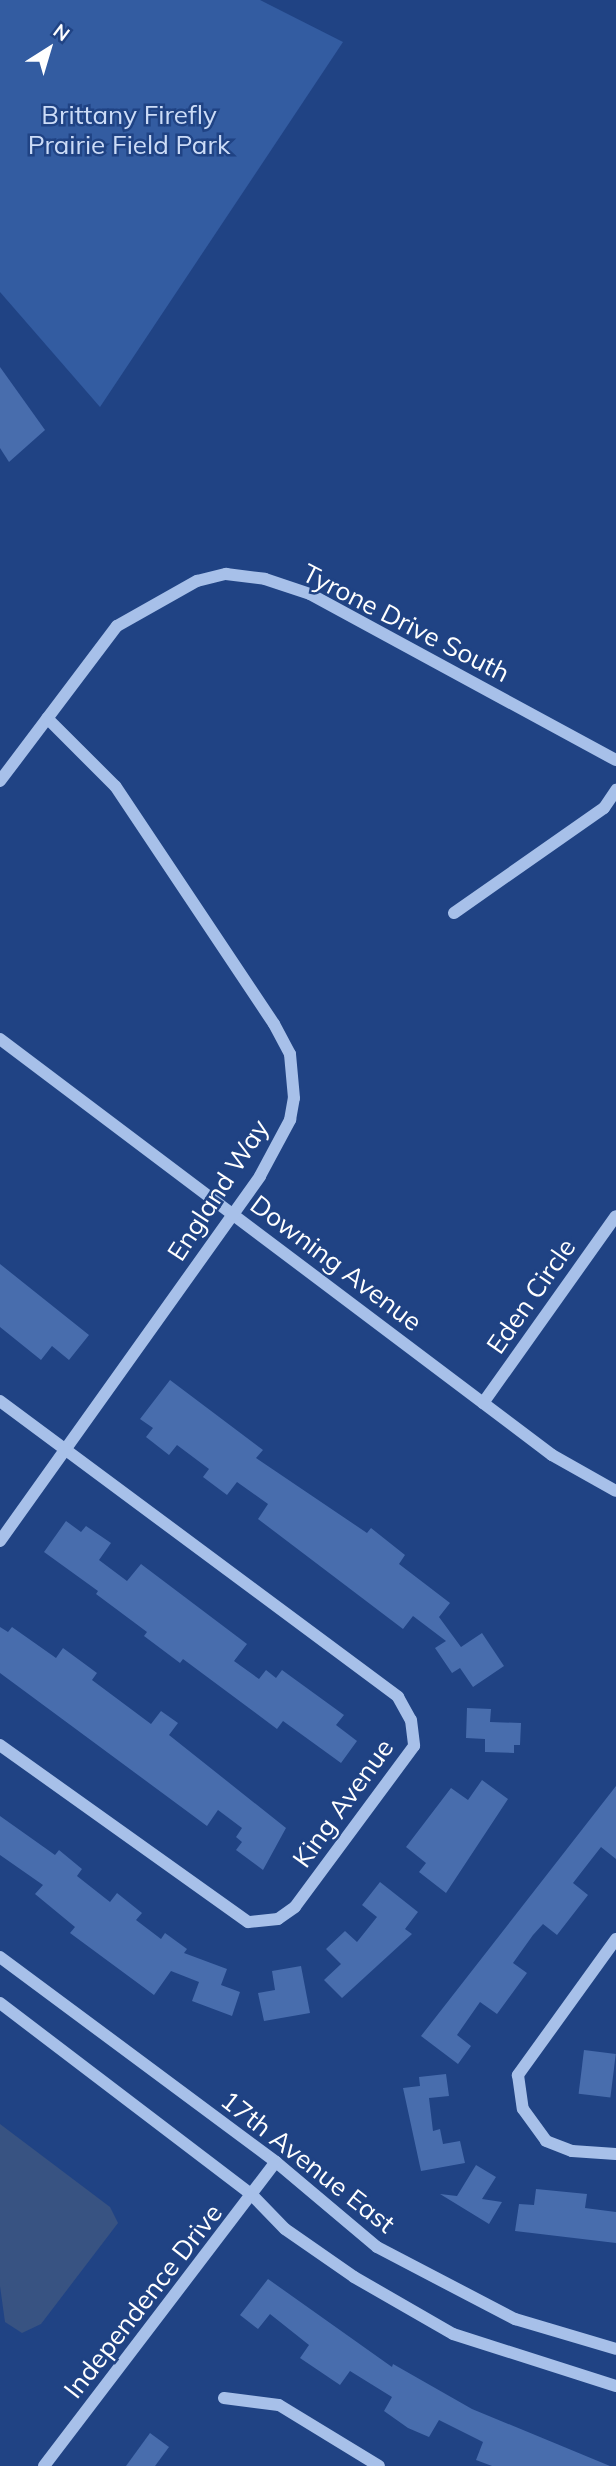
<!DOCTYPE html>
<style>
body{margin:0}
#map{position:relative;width:616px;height:2466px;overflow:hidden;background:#204384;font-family:Mulish,sans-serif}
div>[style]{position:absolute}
.green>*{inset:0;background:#335ca1}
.water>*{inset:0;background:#385382}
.building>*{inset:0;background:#486dad;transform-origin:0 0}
.minor>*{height:12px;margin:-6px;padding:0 6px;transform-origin:6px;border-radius:6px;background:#a7c0e9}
span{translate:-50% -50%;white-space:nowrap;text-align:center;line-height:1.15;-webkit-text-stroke:5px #204384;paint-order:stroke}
.park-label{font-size:26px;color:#ccdcf7}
.street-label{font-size:26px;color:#fff}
.north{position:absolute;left:14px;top:14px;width:70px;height:70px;-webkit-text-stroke:5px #204384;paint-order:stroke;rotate:37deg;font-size:19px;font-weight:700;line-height:28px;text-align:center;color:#fff}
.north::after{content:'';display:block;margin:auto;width:24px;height:32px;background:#fff;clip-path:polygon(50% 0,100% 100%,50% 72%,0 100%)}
</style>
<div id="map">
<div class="green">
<div style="clip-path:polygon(0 0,260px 0,343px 42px,100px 407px,0 292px)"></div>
</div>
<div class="water">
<div style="clip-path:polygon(0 2124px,110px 2207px,118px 2223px,41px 2324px,22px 2333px,5px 2322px,0 2286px)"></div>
</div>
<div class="building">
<div style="clip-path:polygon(0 367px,45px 430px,9px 462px,0 448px)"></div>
<div style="clip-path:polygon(0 1264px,89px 1335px,69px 1360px,52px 1346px,41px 1360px,0 1327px)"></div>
<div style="clip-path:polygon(170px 1380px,263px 1450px,256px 1458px,367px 1533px,371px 1528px,405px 1555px,399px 1564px,450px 1603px,439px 1617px,461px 1647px,482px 1633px,504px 1666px,473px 1687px,460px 1668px,452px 1673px,435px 1648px,446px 1641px,413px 1616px,403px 1629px,258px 1519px,268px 1504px,237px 1482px,227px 1495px,203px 1477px,209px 1469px,177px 1445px,169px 1455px,146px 1437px,153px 1428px,140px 1419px)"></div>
<div style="clip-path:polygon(66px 1521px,81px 1532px,86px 1526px,111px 1543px,99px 1560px,127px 1581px,141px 1564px,247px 1644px,234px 1661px,259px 1679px,266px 1670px,276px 1678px,282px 1670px,344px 1715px,336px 1725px,357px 1741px,341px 1763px,283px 1721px,277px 1729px,183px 1659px,180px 1663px,144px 1636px,147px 1632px,96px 1594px,98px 1591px,44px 1552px)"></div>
<div style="clip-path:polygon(0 1627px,8px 1632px,12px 1627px,56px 1658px,63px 1648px,97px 1673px,92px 1680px,151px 1724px,161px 1711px,178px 1723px,169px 1735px,286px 1828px,263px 1870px,236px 1850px,242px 1842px,236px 1837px,242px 1828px,218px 1810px,207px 1826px,0 1673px)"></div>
<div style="clip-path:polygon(467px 1708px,491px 1709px,490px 1722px,521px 1723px,520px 1745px,514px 1745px,514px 1753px,485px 1752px,485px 1739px,466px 1738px)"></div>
<div style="clip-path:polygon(482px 1780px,508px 1799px,446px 1893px,419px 1872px,426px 1863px,406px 1847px,451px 1788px,468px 1800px)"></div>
<div style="clip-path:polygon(616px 1786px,616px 1859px,601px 1847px,573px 1883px,588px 1895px,557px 1935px,543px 1924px,533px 1935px,513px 1963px,527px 1973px,497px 2014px,480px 2002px,457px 2035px,471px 2046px,458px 2064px,421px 2036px)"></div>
<div style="clip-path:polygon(0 1816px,55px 1855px,59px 1850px,82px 1869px,77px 1876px,110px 1902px,117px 1893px,142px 1913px,136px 1920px,161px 1939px,165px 1933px,187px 1949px,184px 1953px,227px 1969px,221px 1985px,240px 1992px,232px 2016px,192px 2001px,199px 1982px,171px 1971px,154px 1995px,70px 1933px,75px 1927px,35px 1894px,43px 1885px,0 1855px)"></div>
<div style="clip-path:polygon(380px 1882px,418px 1912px,405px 1929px,412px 1934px,342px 1998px,324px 1980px,341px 1964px,326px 1949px,345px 1931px,357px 1942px,377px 1917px,362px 1905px)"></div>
<div style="clip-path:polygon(301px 1966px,310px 2013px,264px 2021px,258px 1993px,275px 1990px,272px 1971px)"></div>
<div style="left:584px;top:2050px;width:32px;height:44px;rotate:7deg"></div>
<div style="clip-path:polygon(446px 2074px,449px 2096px,429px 2098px,433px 2131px,440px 2129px,443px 2144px,460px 2141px,465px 2163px,421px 2171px,403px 2088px,420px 2086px,419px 2077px)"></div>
<div style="clip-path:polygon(476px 2165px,496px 2177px,482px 2199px,502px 2202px,489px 2224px,440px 2194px,457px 2196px)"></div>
<div style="clip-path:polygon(536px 2189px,587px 2194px,585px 2208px,616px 2212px,616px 2243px,515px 2231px,519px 2204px,534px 2205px)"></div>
<div style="clip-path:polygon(268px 2279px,392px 2367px,393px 2364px,472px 2409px,610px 2466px,492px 2466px,476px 2460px,483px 2442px,439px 2420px,429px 2437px,408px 2428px,384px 2411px,392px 2397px,350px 2371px,340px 2385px,300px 2358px,309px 2345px,270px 2314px,258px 2329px,240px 2315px)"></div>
<div style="clip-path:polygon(150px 2433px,169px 2447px,155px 2466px,126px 2466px)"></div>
</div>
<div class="minor">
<div style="left:0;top:781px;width:194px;rotate:-53deg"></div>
<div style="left:117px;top:626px;width:92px;rotate:-29.4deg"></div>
<div style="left:197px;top:581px;width:30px;rotate:-14deg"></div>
<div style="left:226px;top:574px;width:39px;rotate:7deg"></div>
<div style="left:265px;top:579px;width:47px;rotate:18.4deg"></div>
<div style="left:310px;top:594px;width:348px;rotate:28.5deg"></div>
<div style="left:454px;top:913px;width:183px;rotate:-35deg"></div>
<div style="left:604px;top:808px;width:22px;rotate:-56deg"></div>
<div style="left:0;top:1039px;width:691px;rotate:37deg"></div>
<div style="left:552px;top:1455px;width:73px;rotate:29.4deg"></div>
<div style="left:0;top:1401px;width:496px;rotate:36.6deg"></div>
<div style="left:398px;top:1697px;width:26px;rotate:61deg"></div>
<div style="left:411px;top:1720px;width:26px;rotate:83deg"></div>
<div style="left:414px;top:1746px;width:200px;rotate:126.5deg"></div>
<div style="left:295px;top:1907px;width:21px;rotate:145deg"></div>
<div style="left:278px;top:1919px;width:30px;rotate:174deg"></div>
<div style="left:248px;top:1922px;width:305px;rotate:-144.5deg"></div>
<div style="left:483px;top:1403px;width:229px;rotate:-54.6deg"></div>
<div style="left:0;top:1541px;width:448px;rotate:-54.5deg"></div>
<div style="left:260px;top:1176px;width:64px;rotate:-61.8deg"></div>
<div style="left:290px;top:1120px;width:22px;rotate:-80deg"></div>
<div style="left:294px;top:1098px;width:44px;rotate:-95.2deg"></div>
<div style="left:290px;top:1054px;width:34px;rotate:-118deg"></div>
<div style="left:274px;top:1024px;width:286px;rotate:-123.7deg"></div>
<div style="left:115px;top:786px;width:96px;rotate:-135deg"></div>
<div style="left:616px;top:1939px;width:168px;rotate:125.8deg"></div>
<div style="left:518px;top:2075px;width:34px;rotate:82deg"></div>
<div style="left:523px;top:2109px;width:39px;rotate:54deg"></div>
<div style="left:546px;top:2141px;width:28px;rotate:21deg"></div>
<div style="left:572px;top:2151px;width:44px;rotate:3.9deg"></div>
<div style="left:0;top:1957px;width:344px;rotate:36.6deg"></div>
<div style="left:276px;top:2162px;width:132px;rotate:40.1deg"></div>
<div style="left:377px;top:2247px;width:156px;rotate:27.6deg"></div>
<div style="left:515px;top:2319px;width:105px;rotate:16.5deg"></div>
<div style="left:0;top:2003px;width:317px;rotate:37.3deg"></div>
<div style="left:252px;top:2195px;width:47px;rotate:45.9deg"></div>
<div style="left:285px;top:2229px;width:84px;rotate:34.8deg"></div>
<div style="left:354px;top:2277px;width:114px;rotate:29.9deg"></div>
<div style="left:453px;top:2334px;width:171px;rotate:17.7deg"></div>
<div style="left:224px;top:2398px;width:55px;rotate:7.3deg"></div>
<div style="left:279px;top:2405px;width:117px;rotate:31.4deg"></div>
<div style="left:44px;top:2466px;width:382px;rotate:-52.7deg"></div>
</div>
<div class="park-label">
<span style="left:129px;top:130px">Brittany Firefly<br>Prairie Field Park</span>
</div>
<div class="street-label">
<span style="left:406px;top:623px;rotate:27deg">Tyrone Drive South</span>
<span style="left:218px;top:1190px;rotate:-57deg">England Way</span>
<span style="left:336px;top:1263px;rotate:37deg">Downing Avenue</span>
<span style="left:531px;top:1296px;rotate:-55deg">Eden Circle</span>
<span style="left:343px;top:1803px;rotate:-54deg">King Avenue</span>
<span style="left:308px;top:2162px;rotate:38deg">17th Avenue East</span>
<span style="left:143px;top:2301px;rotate:-52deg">Independence Drive</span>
</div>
<div class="north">N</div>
</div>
